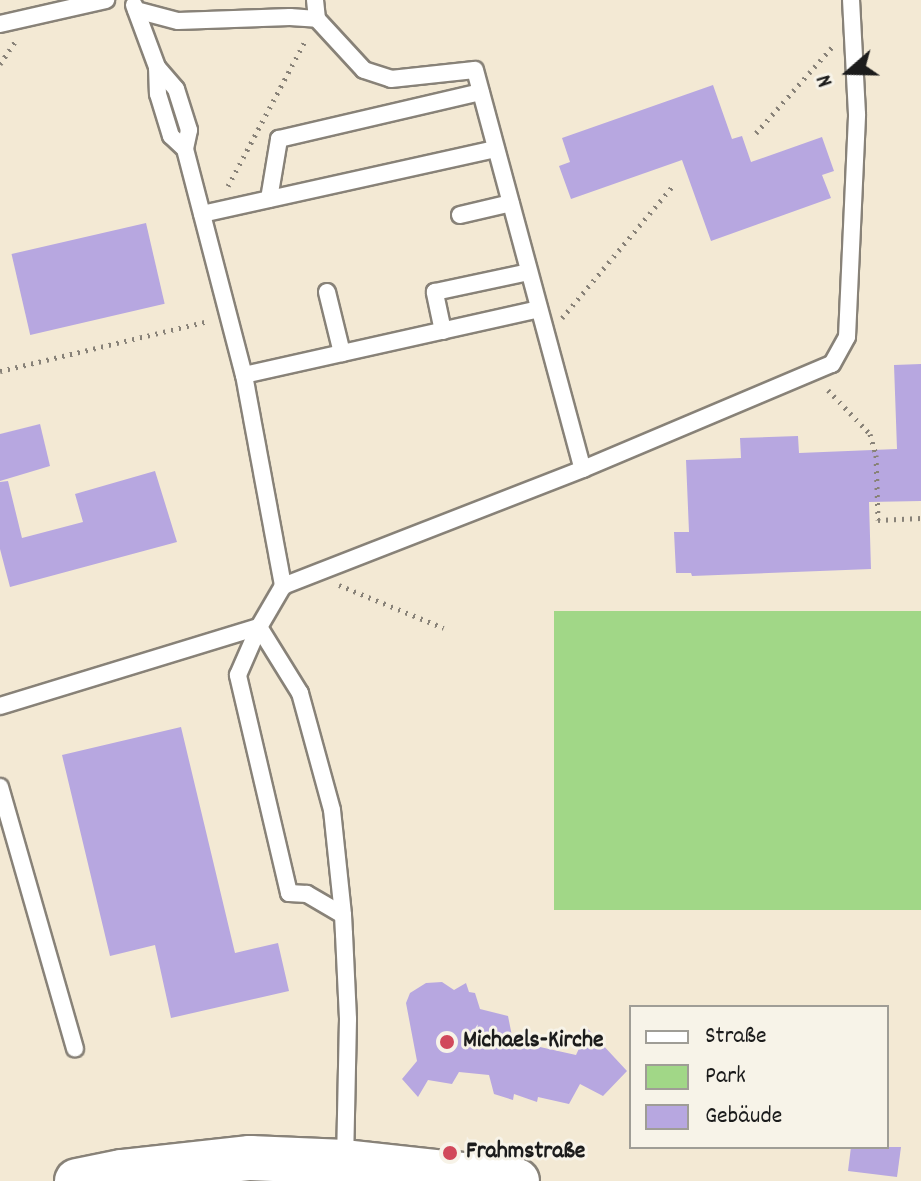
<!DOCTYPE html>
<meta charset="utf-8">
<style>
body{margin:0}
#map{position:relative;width:921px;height:1181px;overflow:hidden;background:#f3e9d4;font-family:Dekko,sans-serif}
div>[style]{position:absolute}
.green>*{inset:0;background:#a1d787;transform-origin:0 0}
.building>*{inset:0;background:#b7a7e0;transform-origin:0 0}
.path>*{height:5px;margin-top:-2.5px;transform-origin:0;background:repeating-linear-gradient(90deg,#888278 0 2px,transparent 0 8px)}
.roads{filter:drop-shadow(2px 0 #888278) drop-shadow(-2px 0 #888278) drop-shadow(0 2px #888278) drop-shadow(0 -2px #888278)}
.lane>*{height:16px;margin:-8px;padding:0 8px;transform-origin:8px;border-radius:8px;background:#fff}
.secondary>*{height:44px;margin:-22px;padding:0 22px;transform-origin:22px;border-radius:22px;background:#fff}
.dots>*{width:22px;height:22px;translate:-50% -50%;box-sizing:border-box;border:4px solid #f7f3e8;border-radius:50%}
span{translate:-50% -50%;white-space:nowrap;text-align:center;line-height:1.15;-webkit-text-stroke:6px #f7f3e8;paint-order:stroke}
.poi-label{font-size:24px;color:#1c1c1c;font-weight:700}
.left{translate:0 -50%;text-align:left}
.legend{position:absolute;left:629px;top:1005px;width:260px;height:144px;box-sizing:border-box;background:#f7f3e8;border:2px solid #9f9d96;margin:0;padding:10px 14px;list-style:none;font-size:24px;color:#1c1c1c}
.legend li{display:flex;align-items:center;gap:16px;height:40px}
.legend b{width:40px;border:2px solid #9f9d96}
.north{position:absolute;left:809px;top:32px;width:80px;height:80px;-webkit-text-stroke:6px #f7f3e8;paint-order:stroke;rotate:250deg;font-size:22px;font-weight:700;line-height:32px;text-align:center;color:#1c1c1c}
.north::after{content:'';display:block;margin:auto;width:28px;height:36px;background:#1c1c1c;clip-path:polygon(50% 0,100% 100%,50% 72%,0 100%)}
</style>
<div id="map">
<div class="green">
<div style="left:921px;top:611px;width:299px;height:367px;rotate:90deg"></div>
</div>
<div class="building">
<div style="clip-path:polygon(713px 85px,732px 139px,742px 136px,751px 162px,822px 137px,834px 171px,822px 175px,831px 198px,711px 241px,682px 160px,571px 199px,559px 166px,570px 162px,562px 138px)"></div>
<div style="left:146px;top:223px;width:83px;height:138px;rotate:77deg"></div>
<div style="clip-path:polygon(921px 364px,921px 501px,869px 502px,871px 569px,692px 576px,691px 573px,676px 573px,674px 532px,689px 532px,686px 460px,741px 458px,740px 438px,798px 436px,799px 453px,897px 449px,894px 365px)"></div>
<div style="clip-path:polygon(40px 424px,50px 466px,0 481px,0 434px)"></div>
<div style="clip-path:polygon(155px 471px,177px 542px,10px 587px,0 549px,0 482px,8px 481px,22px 538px,83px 522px,75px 494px)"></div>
<div style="clip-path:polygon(181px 727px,235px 953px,278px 943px,289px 991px,171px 1018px,155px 945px,110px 956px,62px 755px)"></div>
<div style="clip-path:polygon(442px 982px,454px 990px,466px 983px,469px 992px,475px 993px,480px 1009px,508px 1016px,513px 1041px,576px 1055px,588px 1029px,627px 1071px,603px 1096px,580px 1084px,569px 1104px,538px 1097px,537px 1102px,514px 1094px,513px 1100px,494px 1094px,489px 1075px,459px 1072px,452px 1084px,428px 1080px,418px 1097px,402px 1079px,417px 1061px,406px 1003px,410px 993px,426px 983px)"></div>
<div style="clip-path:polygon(851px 1147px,901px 1147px,897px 1177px,848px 1171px)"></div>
</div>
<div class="path">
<div style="left:0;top:64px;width:27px;rotate:-56deg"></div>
<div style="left:756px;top:133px;width:115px;rotate:-48.5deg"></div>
<div style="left:228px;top:186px;width:166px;rotate:-62deg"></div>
<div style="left:562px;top:318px;width:171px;rotate:-50deg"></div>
<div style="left:0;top:371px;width:215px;rotate:-13.5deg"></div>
<div style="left:828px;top:390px;width:61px;rotate:46.3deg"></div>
<div style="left:870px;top:434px;width:22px;rotate:74deg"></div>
<div style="left:876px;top:455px;width:65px;rotate:88.2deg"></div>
<div style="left:878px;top:520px;width:43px;rotate:-2.7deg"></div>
<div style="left:339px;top:585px;width:113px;rotate:22.3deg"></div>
</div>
<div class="roads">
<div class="lane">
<div style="left:315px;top:0;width:19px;rotate:84deg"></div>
<div style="left:317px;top:19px;width:69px;rotate:47.3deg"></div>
<div style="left:364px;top:70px;width:28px;rotate:18deg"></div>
<div style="left:391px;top:79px;width:84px;rotate:-6.1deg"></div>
<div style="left:475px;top:70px;width:413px;rotate:74.9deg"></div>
<div style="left:134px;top:5px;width:66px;rotate:69.6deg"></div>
<div style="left:157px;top:67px;width:27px;rotate:88deg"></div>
<div style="left:158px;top:94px;width:44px;rotate:72.8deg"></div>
<div style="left:171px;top:136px;width:19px;rotate:43deg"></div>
<div style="left:136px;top:10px;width:43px;rotate:14.7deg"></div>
<div style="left:178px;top:21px;width:112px;rotate:-2deg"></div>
<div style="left:290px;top:17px;width:27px;rotate:4deg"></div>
<div style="left:0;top:24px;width:109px;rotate:-12.8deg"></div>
<div style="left:157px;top:67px;width:29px;rotate:49deg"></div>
<div style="left:176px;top:89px;width:43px;rotate:72.4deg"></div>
<div style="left:189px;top:130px;width:19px;rotate:102deg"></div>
<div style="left:185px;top:149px;width:234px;rotate:75.4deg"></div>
<div style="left:244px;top:375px;width:215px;rotate:79.5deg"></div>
<div style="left:269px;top:199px;width:61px;rotate:-80.5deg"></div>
<div style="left:279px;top:139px;width:207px;rotate:-13.1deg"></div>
<div style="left:202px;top:214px;width:301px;rotate:-12.5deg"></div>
<div style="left:460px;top:215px;width:52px;rotate:-13.2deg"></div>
<div style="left:327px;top:292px;width:63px;rotate:76.2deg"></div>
<div style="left:443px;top:331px;width:40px;rotate:-102deg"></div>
<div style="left:435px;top:292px;width:96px;rotate:-12deg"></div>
<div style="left:244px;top:375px;width:302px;rotate:-12.6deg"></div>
<div style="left:0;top:706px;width:271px;rotate:-17deg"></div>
<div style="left:259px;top:627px;width:48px;rotate:-59.7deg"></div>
<div style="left:283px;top:586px;width:322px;rotate:-21.3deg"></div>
<div style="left:583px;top:469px;width:270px;rotate:-22.9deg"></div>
<div style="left:832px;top:364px;width:31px;rotate:-61deg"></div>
<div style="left:847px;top:337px;width:223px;rotate:-87.4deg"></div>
<div style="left:857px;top:114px;width:114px;rotate:-93deg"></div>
<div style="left:0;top:787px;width:272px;rotate:74deg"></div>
<div style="left:343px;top:915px;width:42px;rotate:-149.7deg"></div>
<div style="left:307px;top:894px;width:18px;rotate:-177deg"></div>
<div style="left:289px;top:893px;width:224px;rotate:-103.2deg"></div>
<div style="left:238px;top:675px;width:52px;rotate:-66.4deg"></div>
<div style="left:259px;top:627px;width:78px;rotate:58.2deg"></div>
<div style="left:300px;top:693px;width:121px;rotate:74.7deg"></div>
<div style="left:332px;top:810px;width:106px;rotate:84deg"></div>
<div style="left:343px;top:915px;width:19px;rotate:87deg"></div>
<div style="left:344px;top:934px;width:85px;rotate:87.3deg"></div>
<div style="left:348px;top:1019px;width:141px;rotate:91.2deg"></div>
</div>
<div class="secondary">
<div style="left:77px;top:1181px;width:45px;rotate:-11.6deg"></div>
<div style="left:121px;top:1172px;width:130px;rotate:-6.2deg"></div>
<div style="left:250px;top:1158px;width:95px;rotate:2.4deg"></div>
<div style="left:345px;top:1162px;width:173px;rotate:6.3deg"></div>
</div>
</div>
<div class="dots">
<div style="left:447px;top:1042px;background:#d1495b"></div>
<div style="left:450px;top:1153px;background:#d1495b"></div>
</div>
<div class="poi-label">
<span class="left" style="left:463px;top:1042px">Michaels-Kirche</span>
<span class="left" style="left:466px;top:1153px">Frahmstraße</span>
</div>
<ul class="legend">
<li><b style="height:10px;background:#fff"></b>Straße</li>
<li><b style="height:22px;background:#a1d787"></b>Park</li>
<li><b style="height:22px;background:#b7a7e0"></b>Gebäude</li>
</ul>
<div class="north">N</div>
</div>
